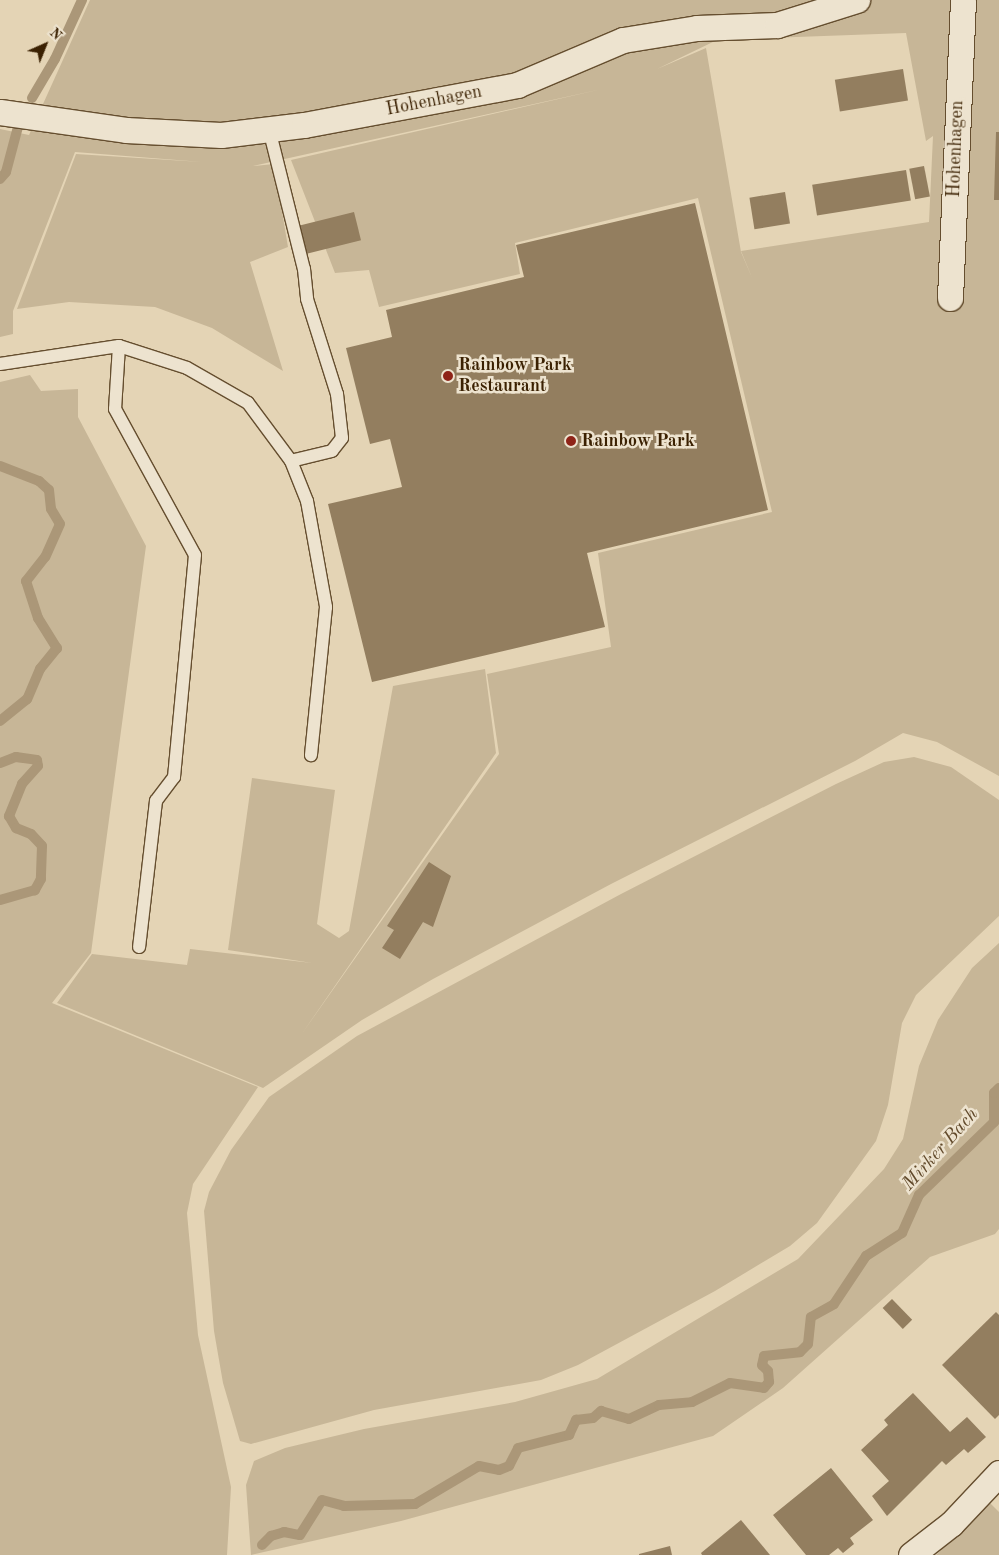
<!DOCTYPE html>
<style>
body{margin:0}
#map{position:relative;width:999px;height:1555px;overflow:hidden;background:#e4d4b5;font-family:"Old Standard TT",serif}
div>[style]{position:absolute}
.green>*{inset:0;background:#c7b697}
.stream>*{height:10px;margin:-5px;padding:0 5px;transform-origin:5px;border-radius:5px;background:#ab9778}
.building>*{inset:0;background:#937e5f;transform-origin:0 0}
.roads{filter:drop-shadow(1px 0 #654e2f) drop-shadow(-1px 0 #654e2f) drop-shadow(0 1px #654e2f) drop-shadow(0 -1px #654e2f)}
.lane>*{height:12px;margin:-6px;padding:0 6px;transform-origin:6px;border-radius:6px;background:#ede3cf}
.street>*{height:25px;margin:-12.5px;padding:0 12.5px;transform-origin:12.5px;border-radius:12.5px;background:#ede3cf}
.dots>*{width:14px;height:14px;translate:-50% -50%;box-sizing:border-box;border:2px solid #ede3cf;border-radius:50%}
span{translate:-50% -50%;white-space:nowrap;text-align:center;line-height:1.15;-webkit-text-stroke:5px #ede3cf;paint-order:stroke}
.street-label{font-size:18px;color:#3b2102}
.poi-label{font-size:18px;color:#3b2102;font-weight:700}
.left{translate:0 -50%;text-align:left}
.water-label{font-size:19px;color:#624a2b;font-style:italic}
.north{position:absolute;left:20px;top:20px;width:50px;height:50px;-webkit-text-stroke:4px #ede3cf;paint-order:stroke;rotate:44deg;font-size:14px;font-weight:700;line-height:20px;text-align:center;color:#3b2102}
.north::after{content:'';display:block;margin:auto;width:18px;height:22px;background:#3b2102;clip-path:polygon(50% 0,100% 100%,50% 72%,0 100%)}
</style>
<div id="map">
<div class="green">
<div style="clip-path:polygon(evenodd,90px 0,999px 0,999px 776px,937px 742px,903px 733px,855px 761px,611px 884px,433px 979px,362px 1020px,263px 1088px,57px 1003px,92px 954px,187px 965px,190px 949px,312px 963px,228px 950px,252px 778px,335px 790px,317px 924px,339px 938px,349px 931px,393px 686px,485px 669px,496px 753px,301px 1035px,499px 754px,487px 674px,611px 647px,598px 553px,772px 512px,698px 198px,515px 243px,520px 274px,379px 307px,369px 270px,335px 273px,291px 160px,602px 89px,253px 166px,274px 164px,288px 247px,250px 262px,283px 371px,212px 328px,155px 307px,69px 302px,17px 309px,76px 154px,202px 162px,75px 152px,13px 311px,13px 334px,0 337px,0 129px,29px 135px,90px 0,906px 33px,926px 141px,933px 136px,929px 222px,741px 251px,753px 280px,741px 252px,706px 48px,657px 69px,717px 40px,906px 33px)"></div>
<div style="clip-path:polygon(30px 375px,41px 391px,78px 389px,78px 417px,146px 546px,91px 953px,52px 1003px,258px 1087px,193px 1184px,187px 1213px,198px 1335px,231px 1487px,227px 1555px,0 1555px,0 382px)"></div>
<div style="clip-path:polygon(914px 757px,951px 767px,999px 800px,999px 916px,916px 995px,902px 1023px,888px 1105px,876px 1141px,817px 1223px,790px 1246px,715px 1291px,578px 1365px,541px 1380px,374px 1410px,251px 1444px,240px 1441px,223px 1383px,214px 1331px,204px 1211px,209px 1192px,231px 1150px,269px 1097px,357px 1036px,621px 894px,836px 784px,884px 762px)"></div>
<div style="clip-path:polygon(999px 943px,999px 1229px,995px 1234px,930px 1257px,783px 1388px,713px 1436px,401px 1521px,251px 1555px,246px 1485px,254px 1461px,285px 1448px,364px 1429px,515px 1402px,597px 1379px,798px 1259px,884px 1169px,903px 1139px,919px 1066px,938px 1020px,972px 968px)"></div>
<div style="clip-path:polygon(989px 1502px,999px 1512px,999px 1555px,936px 1555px)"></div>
</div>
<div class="stream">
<div style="left:32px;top:98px;width:45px;rotate:-59.5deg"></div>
<div style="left:55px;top:59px;width:65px;rotate:-65.4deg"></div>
<div style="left:0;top:179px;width:9px;rotate:-49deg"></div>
<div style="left:6px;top:172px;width:47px;rotate:-75.1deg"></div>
<div style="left:0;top:466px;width:42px;rotate:21deg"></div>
<div style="left:39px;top:481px;width:13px;rotate:42deg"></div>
<div style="left:49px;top:490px;width:19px;rotate:84deg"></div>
<div style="left:51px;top:509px;width:17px;rotate:59deg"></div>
<div style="left:60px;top:524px;width:36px;rotate:114deg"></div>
<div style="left:45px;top:557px;width:31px;rotate:128deg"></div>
<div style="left:26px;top:581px;width:39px;rotate:72deg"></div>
<div style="left:38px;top:618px;width:36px;rotate:58deg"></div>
<div style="left:57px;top:648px;width:27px;rotate:129deg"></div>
<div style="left:40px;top:669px;width:33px;rotate:113deg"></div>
<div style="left:27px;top:699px;width:35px;rotate:141deg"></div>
<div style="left:0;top:763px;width:17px;rotate:-21deg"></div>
<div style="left:16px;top:757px;width:21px;rotate:8deg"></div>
<div style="left:37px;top:760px;width:6px;rotate:81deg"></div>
<div style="left:38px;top:766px;width:24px;rotate:132deg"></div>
<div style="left:22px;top:784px;width:35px;rotate:112deg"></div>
<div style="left:9px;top:816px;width:14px;rotate:60deg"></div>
<div style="left:16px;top:828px;width:16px;rotate:22deg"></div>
<div style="left:31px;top:834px;width:16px;rotate:47deg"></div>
<div style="left:42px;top:846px;width:33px;rotate:92deg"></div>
<div style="left:41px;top:879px;width:13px;rotate:119deg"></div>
<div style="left:35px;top:890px;width:36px;rotate:164deg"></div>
<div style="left:262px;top:1545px;width:13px;rotate:-45deg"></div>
<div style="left:271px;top:1536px;width:14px;rotate:-17deg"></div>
<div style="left:284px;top:1532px;width:16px;rotate:11deg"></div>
<div style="left:300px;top:1535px;width:41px;rotate:-57.8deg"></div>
<div style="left:322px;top:1500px;width:23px;rotate:15deg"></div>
<div style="left:344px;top:1506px;width:71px;rotate:-1.6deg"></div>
<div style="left:415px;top:1504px;width:74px;rotate:-30.7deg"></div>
<div style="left:479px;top:1466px;width:20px;rotate:11deg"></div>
<div style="left:499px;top:1470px;width:11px;rotate:-22deg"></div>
<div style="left:509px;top:1466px;width:20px;rotate:-63deg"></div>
<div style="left:518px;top:1448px;width:53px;rotate:-14.3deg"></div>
<div style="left:569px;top:1435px;width:17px;rotate:-65deg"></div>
<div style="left:576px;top:1420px;width:17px;rotate:-7deg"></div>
<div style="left:593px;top:1418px;width:11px;rotate:-41deg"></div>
<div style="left:601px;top:1411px;width:29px;rotate:16deg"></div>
<div style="left:629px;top:1419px;width:33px;rotate:-25deg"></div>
<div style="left:659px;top:1405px;width:33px;rotate:-5deg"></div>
<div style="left:692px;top:1402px;width:42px;rotate:-26.6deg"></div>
<div style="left:730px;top:1383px;width:34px;rotate:8deg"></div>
<div style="left:764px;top:1388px;width:8px;rotate:-50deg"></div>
<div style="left:769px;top:1382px;width:11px;rotate:-95deg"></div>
<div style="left:768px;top:1371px;width:8px;rotate:-135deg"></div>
<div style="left:762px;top:1365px;width:9px;rotate:-77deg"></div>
<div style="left:764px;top:1356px;width:36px;rotate:-6deg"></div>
<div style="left:800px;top:1352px;width:11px;rotate:-45deg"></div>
<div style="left:808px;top:1344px;width:27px;rotate:-84deg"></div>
<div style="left:811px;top:1317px;width:26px;rotate:-29deg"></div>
<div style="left:834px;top:1304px;width:58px;rotate:-56.3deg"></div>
<div style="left:866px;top:1256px;width:43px;rotate:-32.6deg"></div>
<div style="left:902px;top:1233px;width:42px;rotate:-65.9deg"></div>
<div style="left:919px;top:1195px;width:105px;rotate:-44.2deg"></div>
<div style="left:994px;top:1122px;width:29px;rotate:-90deg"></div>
<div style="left:994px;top:1093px;width:7px;rotate:-45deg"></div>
</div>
<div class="building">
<div style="left:903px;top:69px;width:32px;height:69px;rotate:81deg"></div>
<div style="clip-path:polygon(996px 132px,999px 132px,999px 200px,994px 200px)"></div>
<div style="left:924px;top:166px;width:31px;height:15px;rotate:79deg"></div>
<div style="left:906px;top:170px;width:31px;height:95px;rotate:81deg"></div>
<div style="left:785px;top:192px;width:32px;height:36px;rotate:81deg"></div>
<div style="clip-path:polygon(695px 203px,768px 510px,587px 553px,605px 627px,372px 682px,328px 504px,402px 487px,390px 439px,370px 444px,346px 348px,392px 337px,386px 310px,524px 277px,516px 245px)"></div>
<div style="left:354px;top:212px;width:29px;height:57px;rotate:76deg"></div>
<div style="clip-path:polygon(429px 862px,451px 876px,433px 927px,423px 922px,400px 959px,382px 948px,394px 930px,387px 926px)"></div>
<div style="left:892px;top:1299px;width:29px;height:13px;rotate:46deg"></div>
<div style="clip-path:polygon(996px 1312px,999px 1315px,999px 1415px,995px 1419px,942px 1365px)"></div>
<div style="clip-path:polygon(913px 1393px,950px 1432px,967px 1417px,986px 1437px,968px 1453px,964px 1449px,946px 1465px,942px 1461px,887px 1516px,872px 1496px,889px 1481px,861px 1450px,888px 1425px,884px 1420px)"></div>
<div style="clip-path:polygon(831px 1468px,873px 1520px,850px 1538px,854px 1544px,843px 1553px,838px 1548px,829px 1555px,806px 1555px,773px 1515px)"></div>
<div style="clip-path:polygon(741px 1520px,770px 1555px,702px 1555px,701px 1553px)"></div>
<div style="clip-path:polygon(670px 1546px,672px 1555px,639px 1555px,639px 1554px)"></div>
</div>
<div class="roads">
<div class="lane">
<div style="left:269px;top:129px;width:144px;rotate:76deg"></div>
<div style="left:304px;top:269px;width:30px;rotate:84deg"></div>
<div style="left:307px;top:299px;width:100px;rotate:72.5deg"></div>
<div style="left:337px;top:394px;width:44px;rotate:83.5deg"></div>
<div style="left:342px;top:438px;width:16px;rotate:128deg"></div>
<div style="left:332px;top:451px;width:42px;rotate:166.3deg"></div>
<div style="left:119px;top:346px;width:63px;rotate:93.6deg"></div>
<div style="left:115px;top:409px;width:166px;rotate:61.3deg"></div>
<div style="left:195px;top:555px;width:223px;rotate:95.4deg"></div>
<div style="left:174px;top:777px;width:30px;rotate:127deg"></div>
<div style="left:156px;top:801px;width:147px;rotate:96.6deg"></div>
<div style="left:0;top:364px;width:120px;rotate:-8.6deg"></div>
<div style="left:119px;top:346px;width:71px;rotate:17.9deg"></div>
<div style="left:187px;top:368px;width:70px;rotate:29.8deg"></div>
<div style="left:248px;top:403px;width:72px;rotate:53.4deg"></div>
<div style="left:291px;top:461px;width:43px;rotate:68.2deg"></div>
<div style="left:307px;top:501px;width:108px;rotate:79.8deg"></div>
<div style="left:326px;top:607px;width:149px;rotate:95.8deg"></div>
</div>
<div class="street">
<div style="left:0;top:112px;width:127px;rotate:8.1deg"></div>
<div style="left:126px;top:130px;width:95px;rotate:3deg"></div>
<div style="left:221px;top:135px;width:84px;rotate:-6.9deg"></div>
<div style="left:304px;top:125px;width:217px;rotate:-10.6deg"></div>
<div style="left:517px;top:85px;width:115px;rotate:-23deg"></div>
<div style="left:623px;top:40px;width:75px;rotate:-9.2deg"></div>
<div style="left:697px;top:28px;width:80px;rotate:-2.1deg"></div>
<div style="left:777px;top:25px;width:84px;rotate:-17.4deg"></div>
<div style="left:950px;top:298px;width:298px;rotate:-87.5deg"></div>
<div style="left:911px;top:1555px;width:51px;rotate:-37.8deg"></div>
<div style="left:951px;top:1524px;width:70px;rotate:-46.7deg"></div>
</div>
</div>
<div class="dots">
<div style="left:448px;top:376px;background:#8f2418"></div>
<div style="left:571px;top:441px;background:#8f2418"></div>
</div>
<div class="street-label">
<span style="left:434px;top:101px;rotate:-11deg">Hohenhagen</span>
<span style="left:956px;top:149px;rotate:-88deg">Hohenhagen</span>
</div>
<div class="poi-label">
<span class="left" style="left:458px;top:376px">Rainbow Park<br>Restaurant</span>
<span class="left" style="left:581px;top:441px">Rainbow Park</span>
</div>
<div class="water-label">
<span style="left:941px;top:1150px;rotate:-48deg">Mirker Bach</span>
</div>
<div class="north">N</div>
</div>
